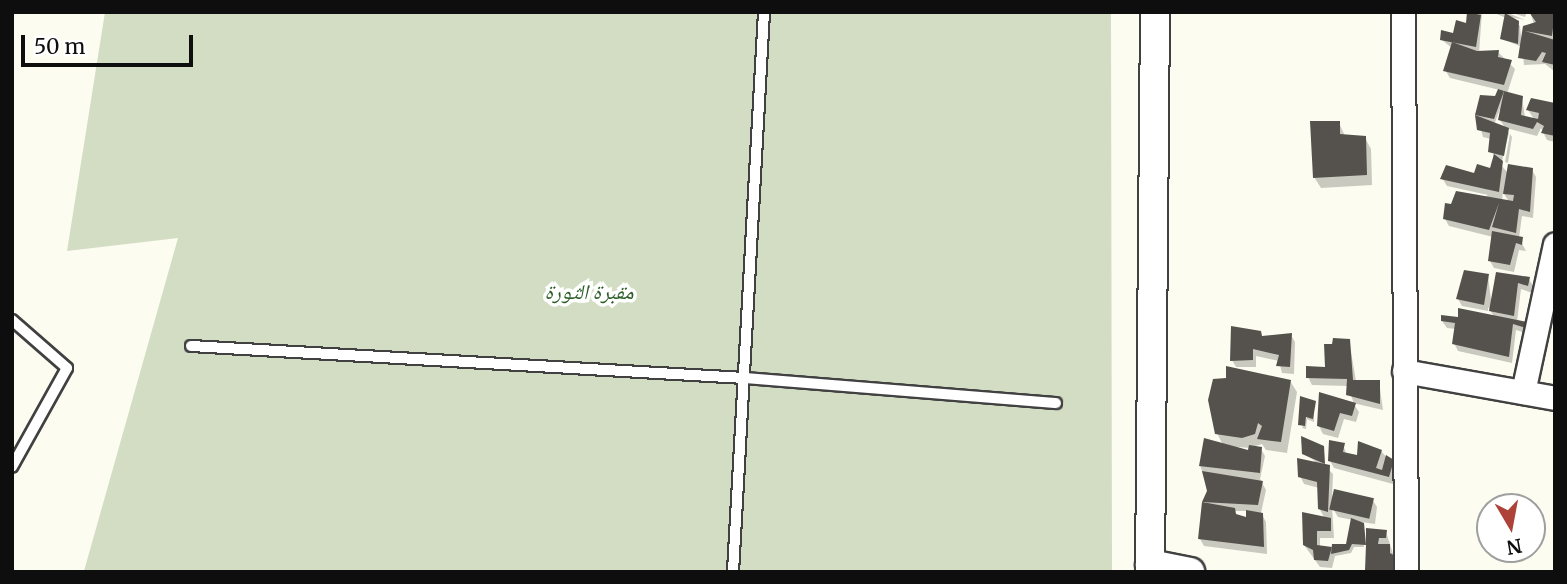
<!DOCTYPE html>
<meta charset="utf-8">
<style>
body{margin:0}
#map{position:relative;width:1567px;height:584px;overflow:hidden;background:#fdfcf1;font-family:Merriweather,"Noto Naskh Arabic",serif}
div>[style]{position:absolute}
.cemetery>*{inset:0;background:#d2ddc4}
.shadow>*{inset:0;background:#0003}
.building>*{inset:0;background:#55514c;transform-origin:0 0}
.roads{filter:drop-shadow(2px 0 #414141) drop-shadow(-2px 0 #414141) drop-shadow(0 2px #414141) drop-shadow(0 -2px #414141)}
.service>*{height:10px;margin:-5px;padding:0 5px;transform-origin:5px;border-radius:5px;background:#fff}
.minor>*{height:23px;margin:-11.5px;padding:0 11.5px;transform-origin:11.5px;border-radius:11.5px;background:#fff}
.tertiary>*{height:28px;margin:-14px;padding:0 14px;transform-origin:14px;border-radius:14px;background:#fff}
span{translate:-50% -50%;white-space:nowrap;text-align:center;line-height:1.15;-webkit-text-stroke:7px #fff;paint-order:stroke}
.park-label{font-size:21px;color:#2b5e27;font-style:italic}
.frame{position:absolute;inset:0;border:14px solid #0e0e0e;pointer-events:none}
.north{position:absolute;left:1476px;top:493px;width:70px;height:70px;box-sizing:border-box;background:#fff;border:2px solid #9f9f9f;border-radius:50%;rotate:170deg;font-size:19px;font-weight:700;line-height:28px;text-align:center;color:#0e0e0e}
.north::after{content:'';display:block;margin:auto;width:24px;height:32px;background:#ac4238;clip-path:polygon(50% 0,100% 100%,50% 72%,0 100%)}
.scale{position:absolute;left:21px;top:35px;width:172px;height:32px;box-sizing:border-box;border:4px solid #0e0e0e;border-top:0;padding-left:9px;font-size:21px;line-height:24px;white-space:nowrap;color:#0e0e0e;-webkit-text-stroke:5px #fff;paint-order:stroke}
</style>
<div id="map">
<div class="cemetery">
<div style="clip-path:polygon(105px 12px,1111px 12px,1112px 572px,84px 571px,178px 238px,67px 251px)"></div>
</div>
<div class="shadow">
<div style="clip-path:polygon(evenodd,1469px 12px,1482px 12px,1479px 53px,1498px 52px,1515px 69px,1507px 94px,1522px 98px,1525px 117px,1534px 119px,1528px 110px,1555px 105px,1555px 142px,1547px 140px,1541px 128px,1537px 136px,1506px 128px,1509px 133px,1501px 165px,1508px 173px,1532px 170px,1536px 177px,1533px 218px,1522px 216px,1519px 238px,1526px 251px,1519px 250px,1514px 272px,1494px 268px,1490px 261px,1493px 237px,1449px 226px,1445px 219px,1488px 195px,1447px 186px,1442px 178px,1491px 171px,1494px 159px,1491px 139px,1483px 137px,1477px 116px,1481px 96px,1496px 98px,1500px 90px,1450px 78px,1445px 70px,1452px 48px,1442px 40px,1467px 25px,1469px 12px,1500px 109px,1500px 120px,1506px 129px,1494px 125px,1500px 109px,1469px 12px,1503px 192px,1509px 202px,1502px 201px,1503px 192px)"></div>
<div style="clip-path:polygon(1492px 12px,1506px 12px,1525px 20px,1511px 17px,1520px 26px,1522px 46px,1525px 27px,1534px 24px,1530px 12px,1555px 12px,1554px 71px,1545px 64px,1524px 65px,1522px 47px,1502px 39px,1506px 18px)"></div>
<div style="clip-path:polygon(1509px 12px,1527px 12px,1525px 17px)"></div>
<div style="clip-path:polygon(1339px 123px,1345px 136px,1365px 138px,1371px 149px,1372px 185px,1321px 188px,1314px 177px)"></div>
<div style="clip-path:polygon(1510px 134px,1512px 137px,1508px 163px,1505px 162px)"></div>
<div style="clip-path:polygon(1498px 274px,1529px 279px,1533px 286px,1532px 293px,1521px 289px,1517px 322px,1526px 324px,1529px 334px,1516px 330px,1512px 363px,1458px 351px,1454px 343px,1456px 329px,1447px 328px,1442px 321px,1495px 318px,1488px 307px,1488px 311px,1462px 306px,1458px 299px,1488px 276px,1492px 307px)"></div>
<div style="clip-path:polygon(1260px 332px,1263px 338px,1291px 335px,1295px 342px,1294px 374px,1282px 373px,1279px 361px,1256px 356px,1256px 367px,1236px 367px,1232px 360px)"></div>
<div style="clip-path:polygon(1349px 340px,1356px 381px,1379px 381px,1383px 410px,1353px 403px,1359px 412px,1356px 422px,1344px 419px,1338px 438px,1323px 434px,1319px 426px,1354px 404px,1348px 386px,1312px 385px,1308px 377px,1327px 369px)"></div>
<div style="clip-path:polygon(evenodd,1290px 381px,1297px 392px,1287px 453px,1266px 450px,1262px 444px,1252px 447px,1261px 449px,1265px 456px,1260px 479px,1266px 490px,1261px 513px,1266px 522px,1267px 554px,1204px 546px,1200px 539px,1208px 491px,1200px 465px,1223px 445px,1217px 433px,1290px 381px,1238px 447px,1250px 448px,1249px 452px,1238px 449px,1238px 447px,1290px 381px,1234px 511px,1248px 511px,1248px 520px,1237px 516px,1234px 511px)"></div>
<div style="clip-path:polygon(1314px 402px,1314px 422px,1307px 419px,1306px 429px,1302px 428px)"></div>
<div style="clip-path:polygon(1343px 445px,1347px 455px,1358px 457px,1381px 451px,1397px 469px,1393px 484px,1334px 468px,1330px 461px)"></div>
<div style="clip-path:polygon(evenodd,1323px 448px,1325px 466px,1333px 474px,1332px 499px,1372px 499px,1377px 507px,1375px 524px,1361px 522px,1364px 547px,1354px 547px,1351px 553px,1335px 556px,1332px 568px,1320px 567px,1304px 545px,1325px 519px,1319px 508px,1319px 488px,1304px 484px,1300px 476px,1315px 461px,1304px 454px,1323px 448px,1332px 507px,1338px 517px,1353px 520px,1347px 545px,1334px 549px,1320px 547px,1320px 538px,1334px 538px,1332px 507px)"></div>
<div style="clip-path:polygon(1366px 530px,1386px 532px,1399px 572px,1368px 572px)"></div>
</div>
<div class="building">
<div style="clip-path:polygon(1467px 12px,1481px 15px,1476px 47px,1440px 40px,1441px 30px,1453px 33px,1456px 20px,1466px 23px)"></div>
<div style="clip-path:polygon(1529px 12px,1555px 12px,1552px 36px,1525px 31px,1555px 40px,1555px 65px,1542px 62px,1546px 53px,1542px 52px,1536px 61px,1518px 58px,1523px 26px,1536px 22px)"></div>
<div style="clip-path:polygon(1505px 13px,1519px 21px,1518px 44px,1500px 39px)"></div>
<div style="clip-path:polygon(1452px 42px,1477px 51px,1499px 50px,1498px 57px,1512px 60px,1504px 85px,1443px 71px)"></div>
<div style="clip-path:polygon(1498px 89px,1504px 91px,1494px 119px,1475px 115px,1480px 95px,1495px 96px)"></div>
<div style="clip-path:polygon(1504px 91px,1523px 96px,1521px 115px,1538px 119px,1539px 113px,1526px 110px,1531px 98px,1555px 103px,1555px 136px,1541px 133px,1544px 126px,1537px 122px,1533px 129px,1498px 120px)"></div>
<div style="clip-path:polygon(1475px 115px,1509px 128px,1504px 156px,1488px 152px,1490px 133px,1477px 130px)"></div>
<div style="clip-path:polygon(1310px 121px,1340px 121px,1340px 134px,1366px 136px,1367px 175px,1313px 178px)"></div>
<div style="clip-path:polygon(1494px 154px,1503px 161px,1499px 192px,1440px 179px,1446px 165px,1474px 173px,1477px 164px,1490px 168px)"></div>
<div style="clip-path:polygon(1508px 164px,1533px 168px,1530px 212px,1519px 209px,1516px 233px,1492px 227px,1499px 203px,1489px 230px,1443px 219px,1445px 203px,1451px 204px,1456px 191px,1513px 201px,1514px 195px,1503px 194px)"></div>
<div style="clip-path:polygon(1492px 231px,1523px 237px,1522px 245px,1516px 243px,1510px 265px,1488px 261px)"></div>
<div style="clip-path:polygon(1464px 270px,1489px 274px,1484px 305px,1456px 299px)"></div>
<div style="clip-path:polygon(1496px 272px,1530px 277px,1528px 286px,1518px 283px,1514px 316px,1489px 311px)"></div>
<div style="clip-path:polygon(1458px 308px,1527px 322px,1526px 328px,1513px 324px,1509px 357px,1452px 344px,1455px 323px,1441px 321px,1441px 315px,1458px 317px)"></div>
<div style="clip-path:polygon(1231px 326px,1261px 331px,1262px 336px,1292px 333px,1290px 367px,1276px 366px,1279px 355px,1253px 349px,1253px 360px,1230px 361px)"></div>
<div style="clip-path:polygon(1333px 338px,1350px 339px,1353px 380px,1380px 380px,1380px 404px,1346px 395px,1347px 379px,1306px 378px,1306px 366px,1325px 367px,1324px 344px,1332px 344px)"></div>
<div style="clip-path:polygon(1226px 366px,1291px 380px,1281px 442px,1257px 439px,1262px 426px,1258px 423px,1255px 434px,1242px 438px,1215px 434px,1208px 400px,1213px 379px,1226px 378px)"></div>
<div style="clip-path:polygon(1319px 392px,1356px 403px,1352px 416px,1340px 413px,1334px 431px,1317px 426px)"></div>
<div style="clip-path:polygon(1300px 396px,1316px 401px,1313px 419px,1306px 417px,1305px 426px,1298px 425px)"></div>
<div style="clip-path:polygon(1301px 436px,1324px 446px,1325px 464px,1302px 454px)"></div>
<div style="clip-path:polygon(1204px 438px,1248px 450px,1249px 445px,1262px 447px,1260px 473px,1199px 466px)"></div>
<div style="clip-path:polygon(1329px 440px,1345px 443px,1343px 452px,1357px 455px,1358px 441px,1382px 450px,1376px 468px,1382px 470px,1386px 455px,1394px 460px,1389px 477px,1328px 461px)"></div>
<div style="clip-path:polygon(1297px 458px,1330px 465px,1328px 512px,1318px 509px,1317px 482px,1298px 477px)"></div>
<div style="clip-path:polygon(1202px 471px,1263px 481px,1258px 505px,1202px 502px,1235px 508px,1236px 514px,1246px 517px,1246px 510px,1263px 513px,1264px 547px,1198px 539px,1202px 502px,1207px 491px)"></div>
<div style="left:1334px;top:489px;width:41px;height:21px;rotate:13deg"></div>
<div style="clip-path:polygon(1302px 512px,1331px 518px,1331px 531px,1317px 531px,1317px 545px,1332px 547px,1328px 561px,1314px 560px,1313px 550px,1303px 545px)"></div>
<div style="clip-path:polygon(1351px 518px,1364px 523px,1366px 545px,1366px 528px,1387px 530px,1386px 538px,1379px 538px,1378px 544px,1390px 544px,1390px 553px,1397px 557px,1395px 572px,1365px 570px,1366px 545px,1352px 544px,1349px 550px,1331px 554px,1332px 544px,1346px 544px)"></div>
</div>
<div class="roads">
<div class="service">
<div style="left:12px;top:320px;width:73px;rotate:41.1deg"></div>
<div style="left:67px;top:368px;width:113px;rotate:119.1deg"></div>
<div style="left:191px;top:346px;width:554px;rotate:3.31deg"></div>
<div style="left:744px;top:378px;width:313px;rotate:4.6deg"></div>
<div style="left:733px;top:572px;width:561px;rotate:-86.83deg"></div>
</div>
<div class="minor">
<div style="left:1403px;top:12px;width:560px;rotate:89.69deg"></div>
<div style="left:1404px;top:371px;width:153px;rotate:10.1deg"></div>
<div style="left:1523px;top:392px;width:151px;rotate:-77.8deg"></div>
</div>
<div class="tertiary">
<div style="left:1150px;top:564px;width:41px;rotate:11.3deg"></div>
<div style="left:1150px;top:572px;width:560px;rotate:-89.49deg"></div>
</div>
</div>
<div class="park-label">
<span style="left:589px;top:292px">مقبرة الثورة</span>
</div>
<div class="frame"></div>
<div class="north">N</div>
<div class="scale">50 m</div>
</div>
